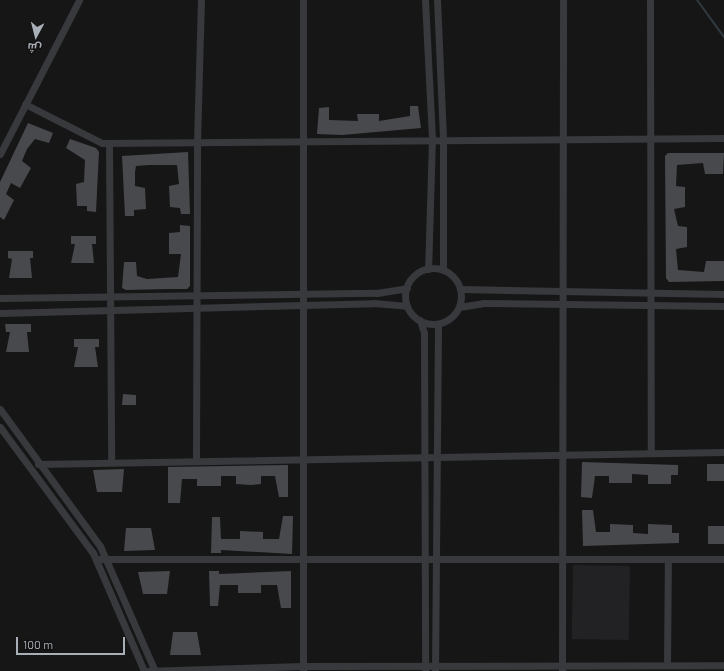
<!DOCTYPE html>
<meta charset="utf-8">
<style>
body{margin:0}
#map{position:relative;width:724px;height:671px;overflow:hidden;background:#161617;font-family:Barlow,Cairo,sans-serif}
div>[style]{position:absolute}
.built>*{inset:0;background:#222224;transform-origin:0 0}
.stream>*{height:2px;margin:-1px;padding:0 1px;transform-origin:1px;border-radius:1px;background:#313a3f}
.building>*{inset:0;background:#48494c;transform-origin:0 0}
.minor>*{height:7px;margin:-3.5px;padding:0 3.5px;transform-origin:3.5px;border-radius:3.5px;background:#37393c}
.minor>.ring{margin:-3.5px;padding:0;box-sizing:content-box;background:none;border:7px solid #37393c;border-radius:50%}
span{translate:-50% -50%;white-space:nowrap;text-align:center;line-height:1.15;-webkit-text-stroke:3.5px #111112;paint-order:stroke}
.north{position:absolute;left:16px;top:16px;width:40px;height:40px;-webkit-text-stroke:3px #111112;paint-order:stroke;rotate:187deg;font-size:11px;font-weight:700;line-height:16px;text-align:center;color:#a9afb6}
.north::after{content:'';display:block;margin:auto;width:14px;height:18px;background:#a9afb6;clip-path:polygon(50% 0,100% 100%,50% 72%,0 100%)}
.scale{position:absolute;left:16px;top:637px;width:109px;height:18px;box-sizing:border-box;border:2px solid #a9afb6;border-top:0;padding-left:5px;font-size:12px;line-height:14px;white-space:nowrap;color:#a9afb6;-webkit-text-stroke:3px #111112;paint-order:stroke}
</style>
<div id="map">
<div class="built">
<div style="left:573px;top:565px;width:57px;height:74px;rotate:1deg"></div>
</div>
<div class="stream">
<div style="left:697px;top:0;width:46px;rotate:53.9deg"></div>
</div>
<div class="building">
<div style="clip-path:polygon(410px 106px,418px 106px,421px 128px,342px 135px,317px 134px,319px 108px,329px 107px,329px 120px,358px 121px,357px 114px,379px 114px,379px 121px,410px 116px)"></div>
<div style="clip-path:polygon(28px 123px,53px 133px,49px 143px,35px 139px,27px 149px,22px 161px,31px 168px,20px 188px,11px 183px,6px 194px,14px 200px,4px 220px,0 217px,0 182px)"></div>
<div style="clip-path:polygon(70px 139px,96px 148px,99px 152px,96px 212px,87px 211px,87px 206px,77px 206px,76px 184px,84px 182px,85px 160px,66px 148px)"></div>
<div style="clip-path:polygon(188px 152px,190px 214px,181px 214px,180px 208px,170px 207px,169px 186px,179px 184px,177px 165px,149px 165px,136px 166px,135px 172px,135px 186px,145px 188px,146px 209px,134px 210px,134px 216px,125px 216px,122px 156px)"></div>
<div style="clip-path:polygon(668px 153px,724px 153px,723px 174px,705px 174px,703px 163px,677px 165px,676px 186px,685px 187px,685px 207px,674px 209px,678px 226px,687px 227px,687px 247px,676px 249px,678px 270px,704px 272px,706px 261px,724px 261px,724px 281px,669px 282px,666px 278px,665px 156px)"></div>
<div style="clip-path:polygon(180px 225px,190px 226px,190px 286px,187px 289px,168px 289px,126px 290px,122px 288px,124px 262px,136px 262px,137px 276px,147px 279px,178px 277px,181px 254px,169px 254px,169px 233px,180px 232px)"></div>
<div style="clip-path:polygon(71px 236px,96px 236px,96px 244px,92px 244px,94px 263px,71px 263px,75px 244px,71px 244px)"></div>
<div style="clip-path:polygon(8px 251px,33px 251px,33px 258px,30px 258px,32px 278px,9px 278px,12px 259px,8px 258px)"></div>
<div style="clip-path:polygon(5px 324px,31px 324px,31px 332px,27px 332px,29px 352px,6px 352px,10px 332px,6px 332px)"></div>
<div style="clip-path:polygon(74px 339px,99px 339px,99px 347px,95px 347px,98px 367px,74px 367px,78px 347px,74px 347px)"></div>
<div style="clip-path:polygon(123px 394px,136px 395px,136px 405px,122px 405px)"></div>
<div style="clip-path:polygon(582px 462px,678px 465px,678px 475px,671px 475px,671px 484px,648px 484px,648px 475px,632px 474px,632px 483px,609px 483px,609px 476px,595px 476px,592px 498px,581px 497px)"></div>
<div style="left:707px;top:464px;width:17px;height:17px"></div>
<div style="clip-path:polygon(288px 465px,288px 497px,279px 497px,275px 476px,261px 476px,261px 484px,251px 485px,236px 484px,236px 476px,221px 476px,221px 486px,197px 486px,197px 479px,182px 479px,180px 503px,168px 503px,168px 467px)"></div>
<div style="clip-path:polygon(124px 469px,122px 492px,97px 492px,93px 470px)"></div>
<div style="clip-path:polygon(582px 510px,593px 510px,596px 532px,610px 532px,610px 524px,633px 525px,633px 533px,648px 534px,648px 524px,672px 525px,672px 533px,679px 533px,679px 543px,583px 546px)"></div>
<div style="clip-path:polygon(283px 516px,293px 516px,292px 554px,221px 550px,221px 553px,211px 553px,212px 517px,220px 517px,221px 539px,240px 539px,240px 531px,263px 532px,263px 539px,279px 539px)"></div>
<div style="left:708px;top:526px;width:16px;height:18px"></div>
<div style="clip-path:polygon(126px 528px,151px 528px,155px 550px,124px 551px)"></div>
<div style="clip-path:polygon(170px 571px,167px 594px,143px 594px,138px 572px)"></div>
<div style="clip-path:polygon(209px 571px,219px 571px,219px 574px,291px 571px,291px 608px,281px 608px,277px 585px,261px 585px,261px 593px,238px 593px,238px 585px,220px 585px,218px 606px,210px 606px)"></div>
<div style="clip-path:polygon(173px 632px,197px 632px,201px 655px,170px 655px)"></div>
</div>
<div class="minor">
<div style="left:303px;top:0;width:671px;rotate:90deg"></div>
<div style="left:425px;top:0;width:138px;rotate:87.1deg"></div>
<div style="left:432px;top:138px;width:131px;rotate:91.7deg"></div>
<div style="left:437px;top:0;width:138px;rotate:87.5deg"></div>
<div style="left:443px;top:138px;width:132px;rotate:90deg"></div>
<div style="left:650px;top:0;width:453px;rotate:89.9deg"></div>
<div style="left:25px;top:104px;width:86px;rotate:26.9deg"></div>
<div style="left:102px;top:143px;width:622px;rotate:-0.46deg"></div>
<div style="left:109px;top:143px;width:318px;rotate:89.6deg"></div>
<div style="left:0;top:154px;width:173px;rotate:-62.8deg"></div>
<div class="ring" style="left:405px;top:268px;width:49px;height:49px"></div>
<div style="left:460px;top:289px;width:264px;rotate:1.1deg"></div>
<div style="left:0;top:298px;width:377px;rotate:-0.8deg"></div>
<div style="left:377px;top:293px;width:30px;rotate:-9deg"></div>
<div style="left:459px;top:307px;width:24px;rotate:-9deg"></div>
<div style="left:483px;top:303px;width:241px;rotate:0.7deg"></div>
<div style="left:0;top:313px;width:374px;rotate:-1.5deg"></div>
<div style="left:374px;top:303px;width:33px;rotate:5deg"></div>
<div style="left:420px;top:320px;width:14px;rotate:73deg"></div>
<div style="left:424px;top:333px;width:338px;rotate:89.8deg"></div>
<div style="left:0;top:409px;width:170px;rotate:53.9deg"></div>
<div style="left:100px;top:546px;width:137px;rotate:66.3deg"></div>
<div style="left:0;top:427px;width:157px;rotate:53.6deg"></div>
<div style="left:93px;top:553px;width:129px;rotate:66.6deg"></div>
<div style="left:196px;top:459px;width:317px;rotate:-89.8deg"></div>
<div style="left:197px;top:142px;width:142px;rotate:-88.4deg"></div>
<div style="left:38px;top:464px;width:686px;rotate:-1deg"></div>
<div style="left:97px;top:559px;width:627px"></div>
<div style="left:667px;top:665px;width:106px;rotate:-89.5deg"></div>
<div style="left:144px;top:671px;width:159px;rotate:-1.8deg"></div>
<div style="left:303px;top:666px;width:421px;rotate:-0.1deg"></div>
<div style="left:435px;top:671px;width:347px;rotate:-89.5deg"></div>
<div style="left:562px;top:671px;width:671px;rotate:-89.91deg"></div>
</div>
<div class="north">ش</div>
<div class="scale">100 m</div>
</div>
